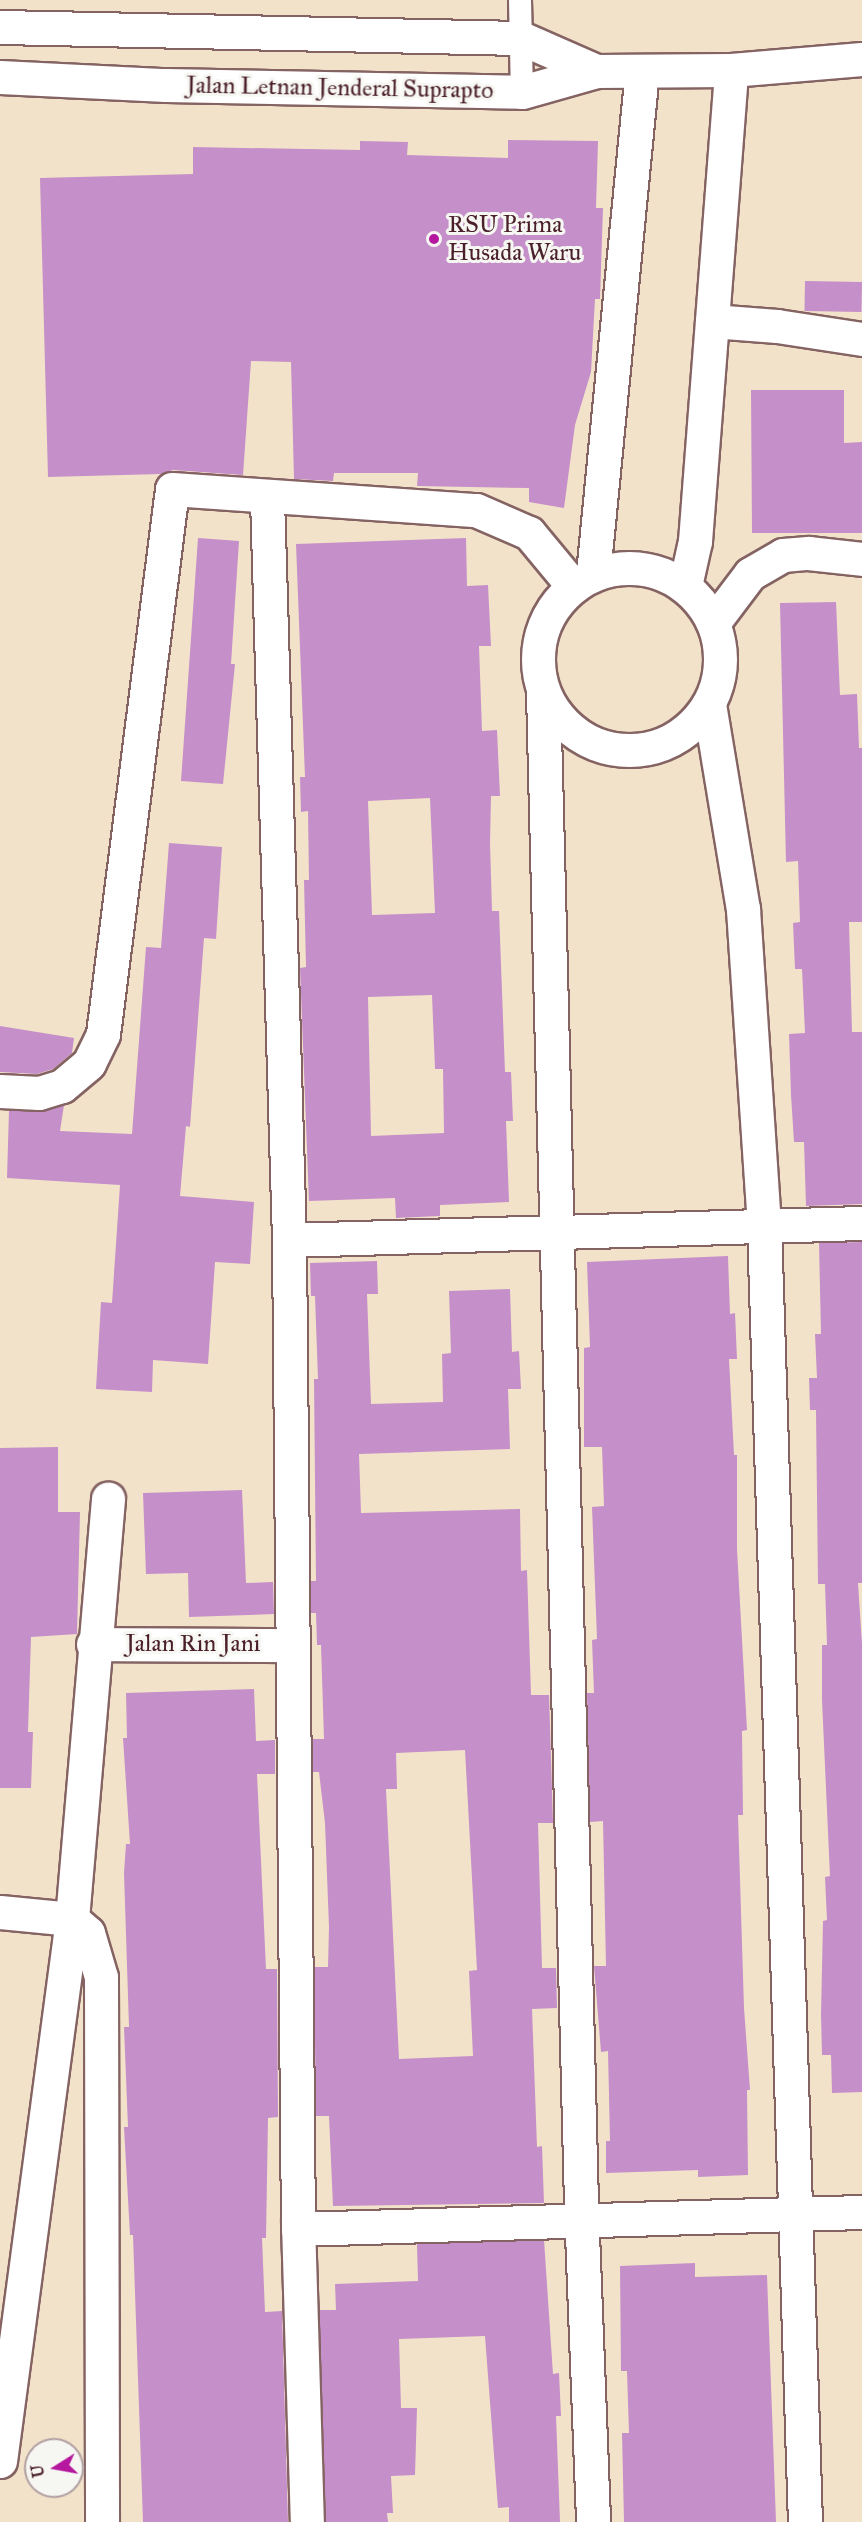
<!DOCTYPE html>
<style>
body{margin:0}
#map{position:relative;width:862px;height:2522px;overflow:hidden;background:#f2e2ca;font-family:"IM FELL Great Primer",serif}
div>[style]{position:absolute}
.building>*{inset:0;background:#c58fc9;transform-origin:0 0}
.roads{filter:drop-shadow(2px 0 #856363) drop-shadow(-2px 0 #856363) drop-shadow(0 2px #856363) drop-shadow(0 -2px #856363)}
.service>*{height:22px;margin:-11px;padding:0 11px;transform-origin:11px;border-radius:11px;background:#fff}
.minor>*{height:33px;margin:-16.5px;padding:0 16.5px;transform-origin:16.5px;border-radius:16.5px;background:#fff}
.minor>.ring{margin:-16.5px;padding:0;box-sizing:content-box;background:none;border:33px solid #fff;border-radius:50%}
.secondary>*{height:33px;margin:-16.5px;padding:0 16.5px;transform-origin:16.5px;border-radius:16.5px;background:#fff}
.dots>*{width:16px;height:16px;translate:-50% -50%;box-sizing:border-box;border:3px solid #f6f6f2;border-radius:50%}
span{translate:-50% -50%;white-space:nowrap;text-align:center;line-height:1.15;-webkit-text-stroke:6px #f6f6f2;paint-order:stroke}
.street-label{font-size:24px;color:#4a1f2b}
.poi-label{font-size:24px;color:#4a1f2b}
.left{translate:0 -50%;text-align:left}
.north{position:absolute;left:24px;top:2438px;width:60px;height:60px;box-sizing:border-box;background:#f6f6f2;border:2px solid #b1a0a2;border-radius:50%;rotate:259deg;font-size:16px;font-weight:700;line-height:24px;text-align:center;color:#4a1f2b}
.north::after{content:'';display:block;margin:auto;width:21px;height:27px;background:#b5179e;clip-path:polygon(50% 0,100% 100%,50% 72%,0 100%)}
</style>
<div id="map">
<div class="building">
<div style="clip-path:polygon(508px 140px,598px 141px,596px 208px,603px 208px,600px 299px,595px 299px,591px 372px,575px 425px,564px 508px,529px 502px,529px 488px,417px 486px,418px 473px,334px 473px,333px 481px,294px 479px,291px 362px,251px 361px,243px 475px,173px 470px,161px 474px,48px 477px,40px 178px,193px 174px,193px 147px,360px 150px,360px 141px,408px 142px,407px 155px,508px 158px)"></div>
<div style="left:805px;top:281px;width:57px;height:30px;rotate:1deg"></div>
<div style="clip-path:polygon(751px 390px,844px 390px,844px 443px,862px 442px,862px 533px,752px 533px)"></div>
<div style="clip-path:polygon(198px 538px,239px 541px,231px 664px,235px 664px,223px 784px,181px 781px)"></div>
<div style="clip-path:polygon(evenodd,466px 538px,467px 586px,488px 585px,491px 646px,479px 646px,482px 731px,497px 730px,500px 796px,491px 796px,490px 843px,492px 911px,499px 911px,505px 1072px,511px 1072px,513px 1121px,506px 1121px,509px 1202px,440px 1205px,440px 1216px,396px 1218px,395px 1198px,309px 1201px,300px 968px,306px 967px,304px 880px,309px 880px,308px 811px,301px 812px,300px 777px,305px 777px,296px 544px,466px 538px,430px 798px,435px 913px,372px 915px,368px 801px,430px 798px,466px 538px,432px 995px,435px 1069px,443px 1069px,444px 1133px,371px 1136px,368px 997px,432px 995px)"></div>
<div style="clip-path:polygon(836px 602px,840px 695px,857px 694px,859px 748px,862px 748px,862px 922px,849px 922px,852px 1032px,862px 1032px,862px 1204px,806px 1206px,804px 1142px,794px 1142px,791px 1095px,789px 1034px,805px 1033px,802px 969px,795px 969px,793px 923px,800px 922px,798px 861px,786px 862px,780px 603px)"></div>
<div style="clip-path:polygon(169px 843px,222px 847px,216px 939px,204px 938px,190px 1127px,186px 1126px,180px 1196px,254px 1202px,250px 1264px,215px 1262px,208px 1364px,153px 1360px,152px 1392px,96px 1389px,101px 1302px,112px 1303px,120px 1185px,7px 1178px,9px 1110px,38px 1112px,64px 1105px,60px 1131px,132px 1134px,146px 947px,161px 948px)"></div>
<div style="clip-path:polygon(0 1026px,74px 1038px,72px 1053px,53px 1069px,37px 1074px,0 1072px)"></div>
<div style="clip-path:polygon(862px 1242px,862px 1583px,858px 1583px,862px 1644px,862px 2092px,832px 2093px,831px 2055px,822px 2055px,821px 2015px,823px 1921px,827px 1920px,825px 1877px,830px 1876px,822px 1700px,822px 1645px,827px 1645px,825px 1584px,818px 1584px,816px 1410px,810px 1410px,809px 1378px,817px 1378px,815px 1334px,821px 1334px,819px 1243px)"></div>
<div style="clip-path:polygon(728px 1256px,730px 1314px,735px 1313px,737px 1359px,729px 1359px,734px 1455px,737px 1455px,737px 1549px,747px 1730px,742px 1731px,743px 1815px,738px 1815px,744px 2008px,750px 2090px,747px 2090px,748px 2175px,698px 2177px,698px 2170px,606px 2173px,606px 2141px,610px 2141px,608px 2051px,601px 2052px,594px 1966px,606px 1966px,603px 1821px,590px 1822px,587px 1693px,594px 1693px,592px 1640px,597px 1639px,592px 1507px,604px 1506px,602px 1447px,584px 1447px,584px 1348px,590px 1347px,587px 1262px)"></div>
<div style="clip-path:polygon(evenodd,377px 1261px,378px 1294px,367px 1294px,371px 1404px,443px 1402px,442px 1354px,451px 1353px,449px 1291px,510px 1289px,512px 1352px,519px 1351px,521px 1389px,508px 1389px,510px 1449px,359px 1454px,361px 1513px,520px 1509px,521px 1571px,527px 1570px,531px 1695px,549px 1695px,553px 1823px,538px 1823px,542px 1968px,556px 1968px,557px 2008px,532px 2009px,537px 2147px,542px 2146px,544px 2203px,333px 2206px,329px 2116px,316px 2116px,314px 1967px,328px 1967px,329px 1927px,325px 1823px,319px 1772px,313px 1772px,312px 1739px,324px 1739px,321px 1645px,317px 1645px,316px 1613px,311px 1613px,311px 1581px,316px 1581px,314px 1379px,318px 1379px,315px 1296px,311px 1296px,310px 1263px,377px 1261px,465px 1750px,477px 1970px,469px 1971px,473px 2056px,399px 2059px,386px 1789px,397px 1789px,396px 1753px,465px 1750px)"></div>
<div style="clip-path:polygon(58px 1447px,58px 1512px,80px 1512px,77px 1634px,31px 1637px,28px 1732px,33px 1732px,31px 1788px,0 1788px,0 1448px)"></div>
<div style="clip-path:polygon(242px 1490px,246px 1583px,273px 1582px,274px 1614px,189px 1617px,188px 1573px,146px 1574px,143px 1493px)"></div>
<div style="clip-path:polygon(254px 1689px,256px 1741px,275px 1740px,275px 1774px,257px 1774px,266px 1969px,277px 1969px,278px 2117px,268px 2118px,266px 2238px,262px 2238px,265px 2312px,282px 2311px,288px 2522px,143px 2522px,133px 2235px,130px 2235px,124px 2127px,128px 2127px,124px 2027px,129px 2027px,124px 1873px,126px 1844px,130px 1844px,123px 1738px,127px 1738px,126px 1693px)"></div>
<div style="clip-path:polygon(544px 2240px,553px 2374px,559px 2373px,561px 2416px,556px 2416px,560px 2522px,509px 2522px,509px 2507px,498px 2508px,485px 2336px,399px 2339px,401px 2408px,417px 2408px,415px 2475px,391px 2476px,393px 2513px,387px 2513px,388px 2522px,326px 2522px,319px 2310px,336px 2310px,335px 2284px,418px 2281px,417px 2244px)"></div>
<div style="clip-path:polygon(695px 2263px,695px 2277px,767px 2275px,776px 2522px,624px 2522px,622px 2433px,629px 2433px,627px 2371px,621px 2371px,620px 2266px)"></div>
</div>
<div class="roads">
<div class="service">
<div style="left:520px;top:0;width:92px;rotate:88.8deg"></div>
</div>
<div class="minor">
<div style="left:712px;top:321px;width:65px;rotate:4.4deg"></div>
<div style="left:777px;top:326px;width:86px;rotate:8.7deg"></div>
<div style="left:267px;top:498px;width:742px;rotate:88.3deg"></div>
<div style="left:289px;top:1240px;width:983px;rotate:89.48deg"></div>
<div style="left:298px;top:2223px;width:299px;rotate:88.3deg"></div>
<div class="ring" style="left:538px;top:568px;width:149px;height:149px"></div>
<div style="left:593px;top:574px;width:505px;rotate:-84.44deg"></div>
<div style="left:685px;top:586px;width:46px;rotate:-77.5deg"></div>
<div style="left:695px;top:541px;width:472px;rotate:-85.6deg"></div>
<div style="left:713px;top:623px;width:61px;rotate:-52.9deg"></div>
<div style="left:750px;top:574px;width:38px;rotate:-30deg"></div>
<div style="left:783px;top:555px;width:25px;rotate:-5deg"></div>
<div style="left:808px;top:553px;width:54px;rotate:6.3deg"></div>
<div style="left:543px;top:692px;width:1515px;rotate:88.56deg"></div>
<div style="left:581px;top:2207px;width:315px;rotate:87.8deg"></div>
<div style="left:709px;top:704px;width:208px;rotate:80.6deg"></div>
<div style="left:743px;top:909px;width:318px;rotate:86.2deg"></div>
<div style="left:764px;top:1226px;width:1297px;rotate:88.19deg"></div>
<div style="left:0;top:1091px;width:39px;rotate:3deg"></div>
<div style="left:39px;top:1093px;width:24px;rotate:-17deg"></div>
<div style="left:62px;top:1086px;width:35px;rotate:-40deg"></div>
<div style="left:89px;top:1063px;width:32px;rotate:-64deg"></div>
<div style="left:103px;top:1034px;width:549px;rotate:-82.78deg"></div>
<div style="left:172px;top:489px;width:305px;rotate:4deg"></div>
<div style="left:476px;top:510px;width:58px;rotate:23.5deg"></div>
<div style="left:529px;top:533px;width:69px;rotate:50.3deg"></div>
<div style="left:289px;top:1240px;width:573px;rotate:-1.7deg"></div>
<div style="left:93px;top:1644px;width:200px;rotate:0.3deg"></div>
<div style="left:0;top:1912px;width:72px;rotate:5.6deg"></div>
<div style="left:72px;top:1919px;width:21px;rotate:41deg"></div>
<div style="left:88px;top:1933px;width:46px;rotate:73.5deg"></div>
<div style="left:101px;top:1977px;width:545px;rotate:89.89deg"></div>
<div style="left:298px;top:2229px;width:564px;rotate:-1.73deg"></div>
<div style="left:0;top:2461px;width:547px;rotate:-82.43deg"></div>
<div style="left:72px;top:1919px;width:422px;rotate:-85.1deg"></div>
</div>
<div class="secondary">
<div style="left:0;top:27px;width:521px;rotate:1.21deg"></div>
<div style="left:521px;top:38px;width:82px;rotate:23.7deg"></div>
<div style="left:0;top:77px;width:166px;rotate:2.8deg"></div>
<div style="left:166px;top:85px;width:356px;rotate:1.1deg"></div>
<div style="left:522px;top:92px;width:77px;rotate:-15.8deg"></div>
<div style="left:596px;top:71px;width:135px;rotate:-0.4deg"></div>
<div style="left:731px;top:70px;width:131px;rotate:-4.8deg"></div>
</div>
</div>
<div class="dots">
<div style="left:434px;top:239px;background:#b5179e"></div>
</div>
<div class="street-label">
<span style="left:340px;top:88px;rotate:1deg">Jalan Letnan Jenderal Suprapto</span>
<span style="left:193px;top:1644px">Jalan Rin Jani</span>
</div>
<div class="poi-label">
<span class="left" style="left:448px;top:239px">RSU Prima<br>Husada Waru</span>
</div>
<div class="north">U</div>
</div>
